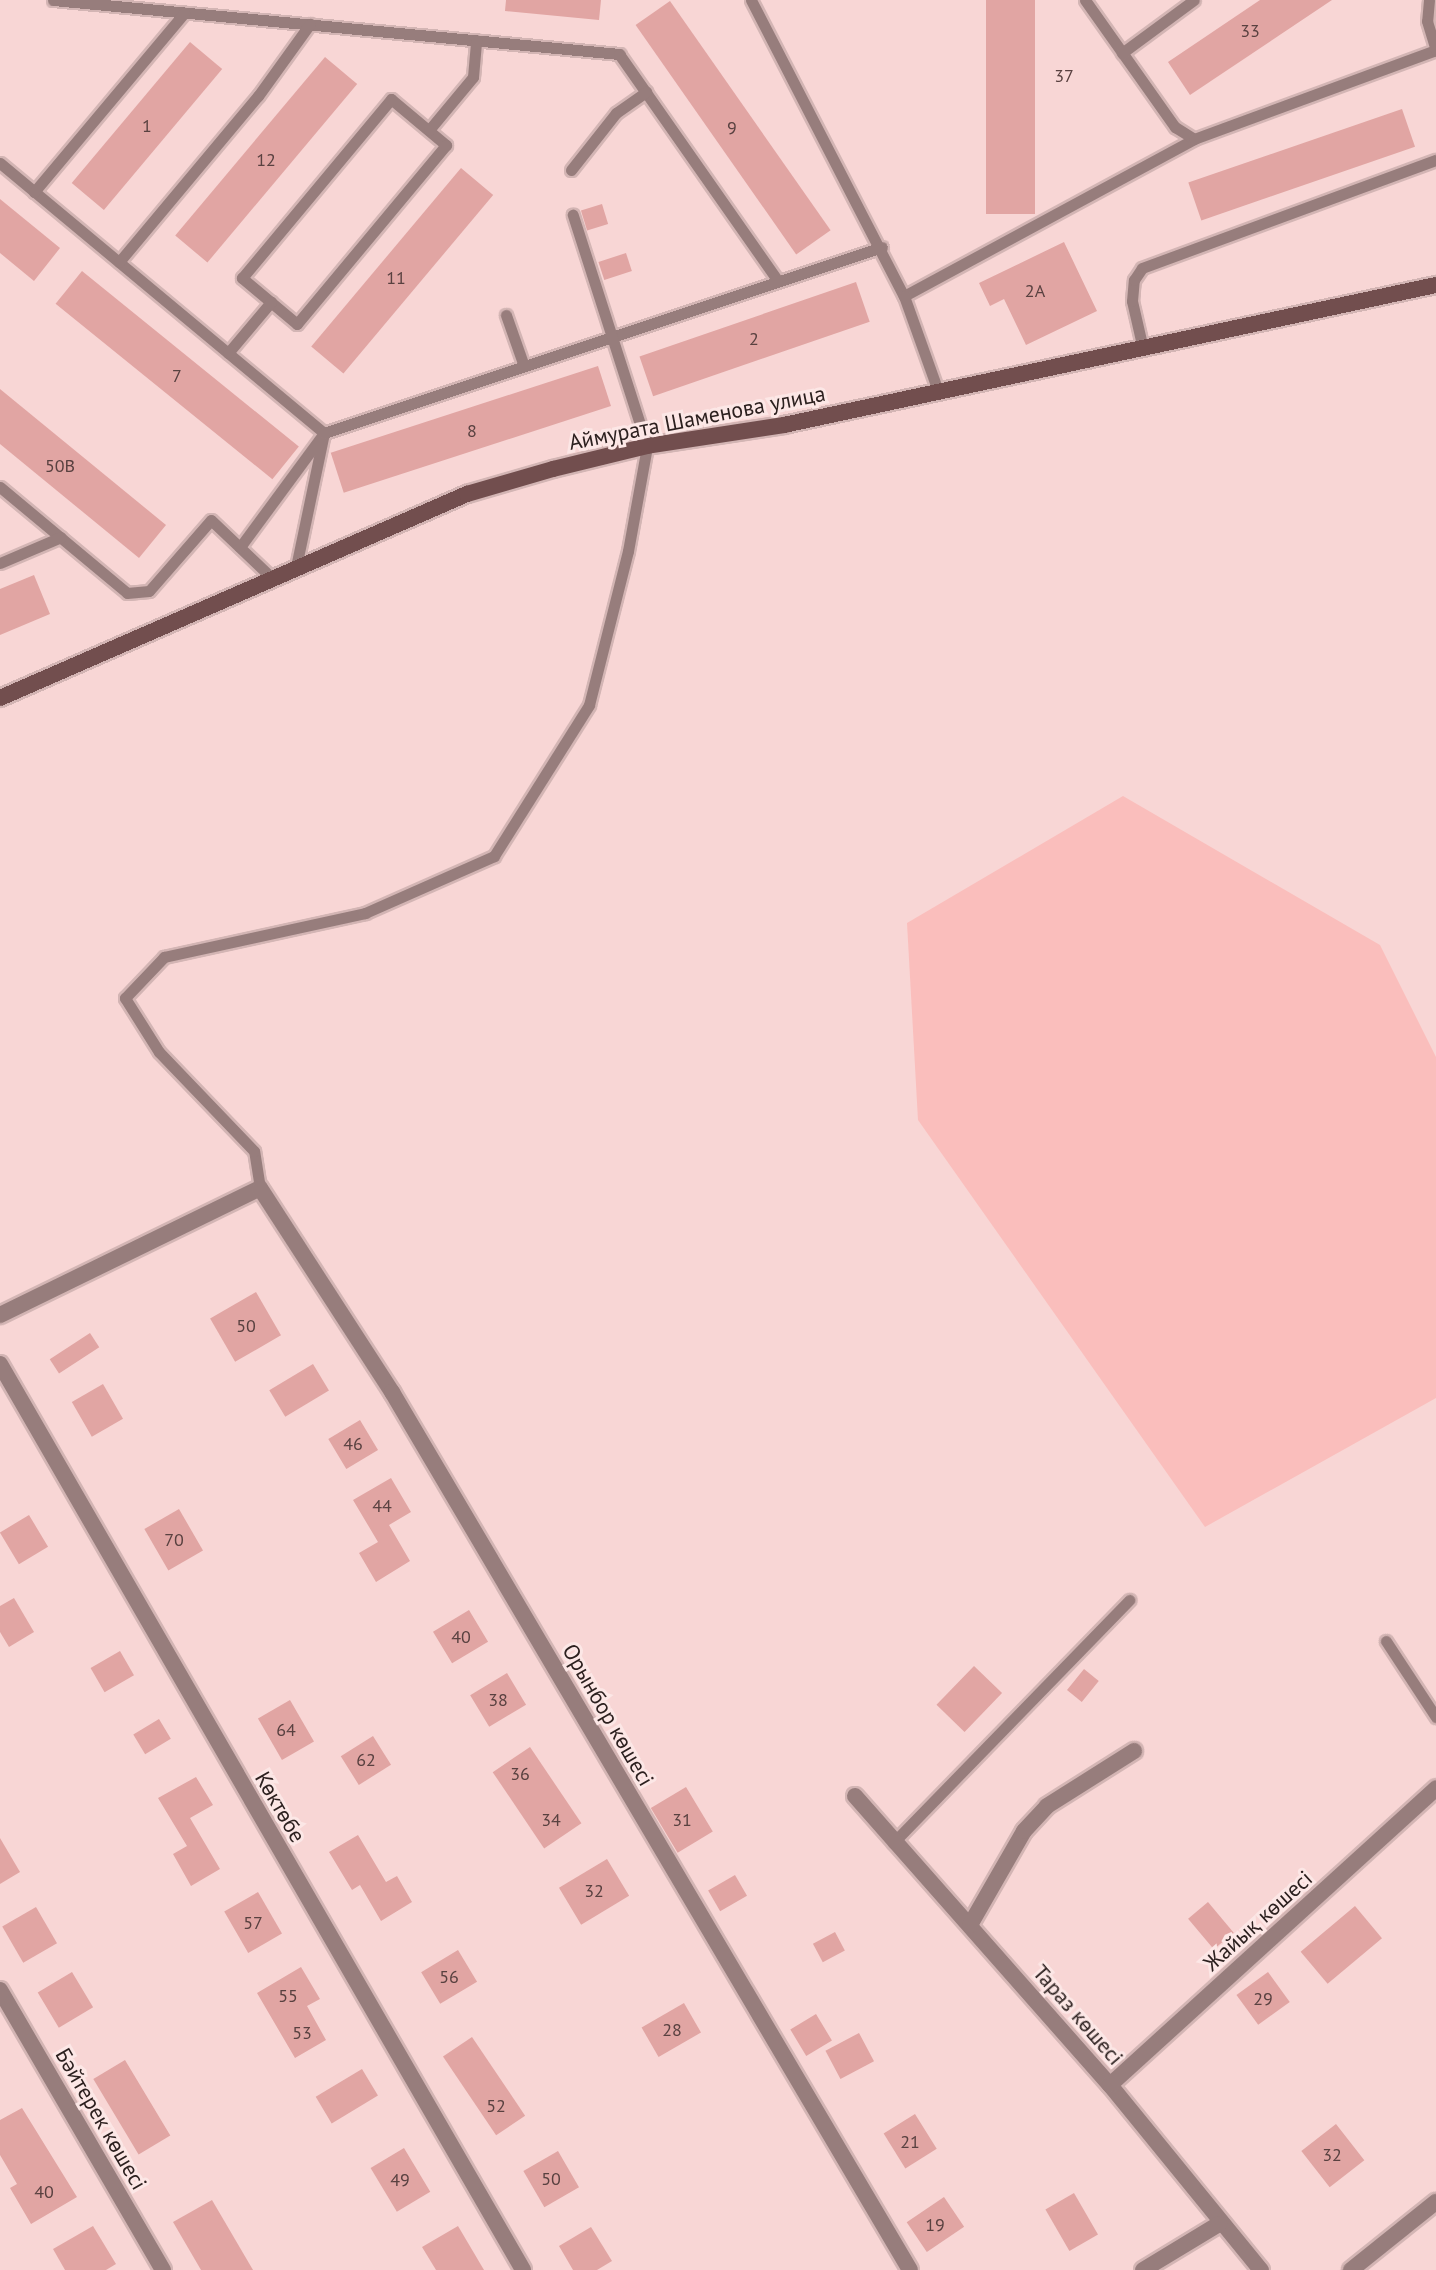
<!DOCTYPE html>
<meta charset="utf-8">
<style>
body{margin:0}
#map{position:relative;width:1436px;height:2270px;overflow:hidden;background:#f8d6d5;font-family:"PT Sans",sans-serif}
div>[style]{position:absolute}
.green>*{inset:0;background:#fabebc}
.building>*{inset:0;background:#e1a5a3;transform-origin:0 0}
.roads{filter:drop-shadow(2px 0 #d3b5b4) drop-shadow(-2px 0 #d3b5b4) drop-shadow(0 2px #d3b5b4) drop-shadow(0 -2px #d3b5b4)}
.lane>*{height:11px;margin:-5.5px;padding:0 5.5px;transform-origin:5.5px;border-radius:5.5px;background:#977d7c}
.street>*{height:16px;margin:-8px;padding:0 8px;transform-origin:8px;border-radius:8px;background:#977d7c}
.secondary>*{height:16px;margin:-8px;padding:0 8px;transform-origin:8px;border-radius:8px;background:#724e4e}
span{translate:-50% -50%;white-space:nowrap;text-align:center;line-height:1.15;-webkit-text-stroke:6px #fce7e6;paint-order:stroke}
.number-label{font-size:18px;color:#594140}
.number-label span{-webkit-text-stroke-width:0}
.street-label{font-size:22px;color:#2c201f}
</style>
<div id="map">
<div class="green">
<div style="clip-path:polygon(1123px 796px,1380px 945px,1436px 1057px,1436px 1398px,1205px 1527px,918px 1120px,907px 923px)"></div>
</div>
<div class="building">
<div style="clip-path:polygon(506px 0,601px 0,599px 20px,505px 11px)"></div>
<div style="left:986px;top:0;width:49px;height:214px"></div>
<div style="clip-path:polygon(1260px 0,1332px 0,1190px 95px,1168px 62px)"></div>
<div style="left:670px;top:1px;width:280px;height:42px;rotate:55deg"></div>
<div style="left:190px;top:42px;width:42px;height:184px;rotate:40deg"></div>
<div style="left:325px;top:57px;width:42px;height:233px;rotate:40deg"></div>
<div style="left:1402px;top:109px;width:40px;height:226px;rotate:71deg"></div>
<div style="left:461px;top:168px;width:42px;height:233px;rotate:40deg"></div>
<div style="clip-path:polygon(0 199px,60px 248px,34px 281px,0 253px)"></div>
<div style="left:602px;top:204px;width:21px;height:22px;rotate:73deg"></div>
<div style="clip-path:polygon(1064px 242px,1097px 311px,1026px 345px,1004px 299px,990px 306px,979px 283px)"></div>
<div style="left:626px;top:253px;width:19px;height:29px;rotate:72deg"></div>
<div style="left:82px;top:271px;width:279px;height:42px;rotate:39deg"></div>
<div style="left:856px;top:282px;width:42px;height:229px;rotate:71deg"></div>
<div style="left:598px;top:366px;width:42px;height:281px;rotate:72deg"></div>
<div style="clip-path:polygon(0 389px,166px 525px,139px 558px,0 444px)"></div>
<div style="clip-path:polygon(34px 575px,50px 614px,0 635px,0 589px)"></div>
<div style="left:256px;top:1292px;width:50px;height:53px;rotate:60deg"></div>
<div style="left:90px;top:1333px;width:17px;height:48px;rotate:57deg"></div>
<div style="left:313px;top:1364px;width:31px;height:51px;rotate:59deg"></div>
<div style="left:103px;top:1384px;width:40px;height:36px;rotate:60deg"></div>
<div style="left:360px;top:1420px;width:35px;height:37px;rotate:59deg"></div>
<div style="clip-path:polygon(391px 1478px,411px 1512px,389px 1525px,410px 1561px,376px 1582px,359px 1553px,378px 1542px,353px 1500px)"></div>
<div style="left:179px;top:1509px;width:48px;height:40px;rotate:60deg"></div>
<div style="left:29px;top:1515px;width:37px;height:34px;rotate:59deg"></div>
<div style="clip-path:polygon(14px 1598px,34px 1632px,9px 1647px,0 1632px,0 1606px)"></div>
<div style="left:469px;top:1610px;width:37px;height:42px;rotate:59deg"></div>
<div style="left:120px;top:1651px;width:28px;height:34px;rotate:60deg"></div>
<div style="left:974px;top:1666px;width:39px;height:54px;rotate:44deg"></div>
<div style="left:1084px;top:1669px;width:19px;height:27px;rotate:39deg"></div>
<div style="left:507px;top:1673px;width:37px;height:43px;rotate:59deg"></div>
<div style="left:290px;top:1700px;width:48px;height:37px;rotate:60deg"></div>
<div style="left:159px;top:1719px;width:23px;height:30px;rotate:59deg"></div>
<div style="left:373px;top:1736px;width:34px;height:38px;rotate:58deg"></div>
<div style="left:530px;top:1747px;width:92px;height:45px;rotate:56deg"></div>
<div style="clip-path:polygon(196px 1777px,213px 1805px,190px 1818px,220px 1869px,191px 1886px,173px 1854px,187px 1846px,158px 1798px)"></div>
<div style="left:686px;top:1787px;width:52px;height:41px;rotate:59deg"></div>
<div style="clip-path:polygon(358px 1835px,386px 1882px,397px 1876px,412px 1902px,381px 1921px,360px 1885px,352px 1890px,329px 1852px)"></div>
<div style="clip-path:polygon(0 1838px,20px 1872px,0 1884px)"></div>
<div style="left:607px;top:1859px;width:43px;height:56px;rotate:59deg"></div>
<div style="left:735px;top:1875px;width:24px;height:31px;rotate:60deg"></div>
<div style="left:258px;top:1892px;width:48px;height:39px;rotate:60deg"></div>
<div style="left:1208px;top:1902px;width:40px;height:26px;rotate:50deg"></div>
<div style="left:1355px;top:1906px;width:42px;height:71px;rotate:50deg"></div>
<div style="left:36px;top:1907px;width:42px;height:39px;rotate:60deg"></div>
<div style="left:835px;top:1932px;width:21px;height:25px;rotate:62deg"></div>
<div style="left:458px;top:1950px;width:37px;height:43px;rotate:59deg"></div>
<div style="clip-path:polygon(301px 1967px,320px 1999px,307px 2006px,326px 2040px,295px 2058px,257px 1993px)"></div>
<div style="left:72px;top:1972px;width:41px;height:40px;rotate:59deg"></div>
<div style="left:1268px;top:1972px;width:37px;height:39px;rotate:54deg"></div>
<div style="left:684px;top:2003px;width:34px;height:49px;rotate:60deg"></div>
<div style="left:816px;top:2014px;width:31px;height:30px;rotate:59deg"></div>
<div style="left:859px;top:2033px;width:32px;height:38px;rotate:62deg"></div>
<div style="left:472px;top:2037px;width:95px;height:35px;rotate:56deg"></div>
<div style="left:125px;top:2060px;width:88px;height:37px;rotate:59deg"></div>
<div style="left:362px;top:2069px;width:31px;height:54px;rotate:59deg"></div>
<div style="clip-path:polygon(22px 2108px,77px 2197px,31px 2224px,10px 2188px,17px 2184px,0 2155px,0 2120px)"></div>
<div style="left:915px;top:2114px;width:41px;height:37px;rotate:58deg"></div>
<div style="left:1336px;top:2124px;width:46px;height:44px;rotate:52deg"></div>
<div style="left:404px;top:2148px;width:51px;height:39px;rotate:59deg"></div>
<div style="left:558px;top:2151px;width:42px;height:40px;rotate:60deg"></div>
<div style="left:1074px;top:2193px;width:48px;height:33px;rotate:60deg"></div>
<div style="left:944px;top:2197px;width:36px;height:45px;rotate:56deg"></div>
<div style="clip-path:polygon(212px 2200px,253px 2270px,201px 2270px,173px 2222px)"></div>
<div style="clip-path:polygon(93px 2226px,116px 2264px,106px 2270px,65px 2270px,53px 2249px)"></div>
<div style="clip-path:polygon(458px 2226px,484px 2270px,436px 2270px,422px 2247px)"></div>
<div style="clip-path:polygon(591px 2227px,612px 2261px,597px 2270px,573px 2270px,559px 2246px)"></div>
</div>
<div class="roads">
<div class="lane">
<div style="left:53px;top:0;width:569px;rotate:5.45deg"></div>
<div style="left:619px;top:54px;width:277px;rotate:55deg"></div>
<div style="left:751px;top:0;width:333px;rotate:62.7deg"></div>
<div style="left:904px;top:296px;width:330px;rotate:-28.4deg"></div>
<div style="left:1085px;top:0;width:156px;rotate:54.7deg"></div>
<div style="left:1175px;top:127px;width:22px;rotate:32deg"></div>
<div style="left:1194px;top:139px;width:258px;rotate:-20.2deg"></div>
<div style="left:1429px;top:0;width:21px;rotate:95deg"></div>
<div style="left:1427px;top:21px;width:31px;rotate:73deg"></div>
<div style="left:1122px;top:53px;width:89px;rotate:-36.4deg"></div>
<div style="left:391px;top:99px;width:72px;rotate:39.9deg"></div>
<div style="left:446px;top:145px;width:233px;rotate:129.8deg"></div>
<div style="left:297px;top:324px;width:72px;rotate:-140.1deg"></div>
<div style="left:242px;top:278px;width:233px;rotate:-50.2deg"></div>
<div style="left:429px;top:130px;width:69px;rotate:-50.3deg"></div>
<div style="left:473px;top:77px;width:37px;rotate:-85deg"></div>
<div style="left:0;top:163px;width:422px;rotate:39.8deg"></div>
<div style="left:324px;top:433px;width:137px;rotate:101.8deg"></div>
<div style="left:571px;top:170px;width:73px;rotate:-51.7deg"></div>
<div style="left:616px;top:113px;width:37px;rotate:-35deg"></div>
<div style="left:34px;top:192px;width:234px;rotate:-50deg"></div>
<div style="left:119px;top:262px;width:217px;rotate:-50.1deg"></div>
<div style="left:258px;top:96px;width:89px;rotate:-54.2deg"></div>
<div style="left:904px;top:296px;width:101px;rotate:70.3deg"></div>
<div style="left:506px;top:315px;width:54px;rotate:70.6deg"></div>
<div style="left:1143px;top:349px;width:49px;rotate:-102.9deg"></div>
<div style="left:1132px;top:301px;width:21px;rotate:-85deg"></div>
<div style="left:1134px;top:280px;width:14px;rotate:-56deg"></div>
<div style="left:1142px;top:268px;width:313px;rotate:-20.2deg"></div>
<div style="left:228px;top:353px;width:67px;rotate:-49.9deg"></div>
<div style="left:0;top:487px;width:165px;rotate:39.8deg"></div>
<div style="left:127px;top:593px;width:22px;rotate:-5deg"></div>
<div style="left:149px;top:591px;width:94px;rotate:-48.9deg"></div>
<div style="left:211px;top:520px;width:86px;rotate:43.6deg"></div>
<div style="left:240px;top:547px;width:142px;rotate:-53.6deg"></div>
<div style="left:324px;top:433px;width:588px;rotate:-18.43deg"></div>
<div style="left:0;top:563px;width:66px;rotate:-23.1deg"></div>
<div style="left:260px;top:1188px;width:37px;rotate:-99deg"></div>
<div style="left:254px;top:1151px;width:137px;rotate:-133.8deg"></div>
<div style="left:159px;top:1052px;width:64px;rotate:-122.2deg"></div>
<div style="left:125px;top:998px;width:57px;rotate:-46.4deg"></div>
<div style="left:164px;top:957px;width:206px;rotate:-12.3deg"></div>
<div style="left:365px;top:913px;width:141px;rotate:-23.8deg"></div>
<div style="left:494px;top:856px;width:178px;rotate:-57.8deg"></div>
<div style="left:589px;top:705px;width:159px;rotate:-75.8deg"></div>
<div style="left:628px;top:551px;width:107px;rotate:-79.7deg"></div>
<div style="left:647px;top:446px;width:243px;rotate:-107.8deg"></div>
<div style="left:1386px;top:1641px;width:91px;rotate:56.7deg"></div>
<div style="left:893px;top:1843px;width:339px;rotate:-45.8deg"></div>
</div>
<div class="street">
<div style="left:0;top:1315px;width:289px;rotate:-26deg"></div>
<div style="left:260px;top:1188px;width:243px;rotate:57.1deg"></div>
<div style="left:392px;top:1392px;width:1019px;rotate:59.46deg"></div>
<div style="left:0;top:1364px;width:1046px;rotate:60deg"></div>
<div style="left:855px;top:1796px;width:385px;rotate:48.6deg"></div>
<div style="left:1110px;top:2085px;width:239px;rotate:50.8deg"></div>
<div style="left:970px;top:1925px;width:108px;rotate:-60.1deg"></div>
<div style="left:1024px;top:1831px;width:34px;rotate:-47deg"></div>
<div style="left:1047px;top:1806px;width:103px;rotate:-32.3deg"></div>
<div style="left:0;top:1990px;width:324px;rotate:59.8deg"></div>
<div style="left:1110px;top:2085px;width:441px;rotate:-42.3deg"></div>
<div style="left:1143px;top:2270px;width:89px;rotate:-31.2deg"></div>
<div style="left:1351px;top:2270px;width:109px;rotate:-38.7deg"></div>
</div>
<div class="secondary">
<div style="left:0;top:698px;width:510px;rotate:-23.6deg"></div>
<div style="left:467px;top:494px;width:90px;rotate:-16.2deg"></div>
<div style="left:553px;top:469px;width:97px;rotate:-13.7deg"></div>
<div style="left:647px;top:446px;width:139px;rotate:-8.7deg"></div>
<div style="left:784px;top:425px;width:667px;rotate:-12.12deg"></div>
</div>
</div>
<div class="number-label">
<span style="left:1250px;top:31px">33</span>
<span style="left:1064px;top:76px">37</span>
<span style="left:147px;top:126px">1</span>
<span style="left:732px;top:128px">9</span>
<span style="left:266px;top:160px">12</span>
<span style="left:396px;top:278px">11</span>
<span style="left:1035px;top:291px">2А</span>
<span style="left:754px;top:339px">2</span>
<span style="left:177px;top:376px">7</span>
<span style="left:472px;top:431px">8</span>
<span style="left:60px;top:466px">50В</span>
<span style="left:246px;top:1326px">50</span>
<span style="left:353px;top:1444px">46</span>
<span style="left:382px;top:1506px">44</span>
<span style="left:174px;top:1540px">70</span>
<span style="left:461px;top:1637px">40</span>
<span style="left:498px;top:1700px">38</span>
<span style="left:286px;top:1730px">64</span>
<span style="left:366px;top:1760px">62</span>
<span style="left:520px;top:1774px">36</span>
<span style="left:551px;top:1820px">34</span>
<span style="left:682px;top:1820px">31</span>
<span style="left:594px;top:1891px">32</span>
<span style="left:253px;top:1923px">57</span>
<span style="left:449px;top:1977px">56</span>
<span style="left:288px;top:1996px">55</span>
<span style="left:1263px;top:1999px">29</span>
<span style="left:672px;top:2030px">28</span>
<span style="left:302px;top:2033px">53</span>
<span style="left:496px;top:2106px">52</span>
<span style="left:910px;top:2142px">21</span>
<span style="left:1332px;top:2155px">32</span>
<span style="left:551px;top:2179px">50</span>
<span style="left:400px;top:2180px">49</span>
<span style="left:44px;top:2192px">40</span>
<span style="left:935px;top:2225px">19</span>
</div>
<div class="street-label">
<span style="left:697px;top:418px;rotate:-11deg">Аймурата Шаменова улица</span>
<span style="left:608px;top:1715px;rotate:60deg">Орынбор көшесі</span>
<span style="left:280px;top:1807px;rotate:60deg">Көктөбе</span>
<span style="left:1258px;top:1921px;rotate:-42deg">Жайық көшесі</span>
<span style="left:1078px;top:2015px;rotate:49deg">Тараз көшесі</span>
<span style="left:101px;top:2119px;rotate:60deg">Бәйтерек көшесі</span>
</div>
</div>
